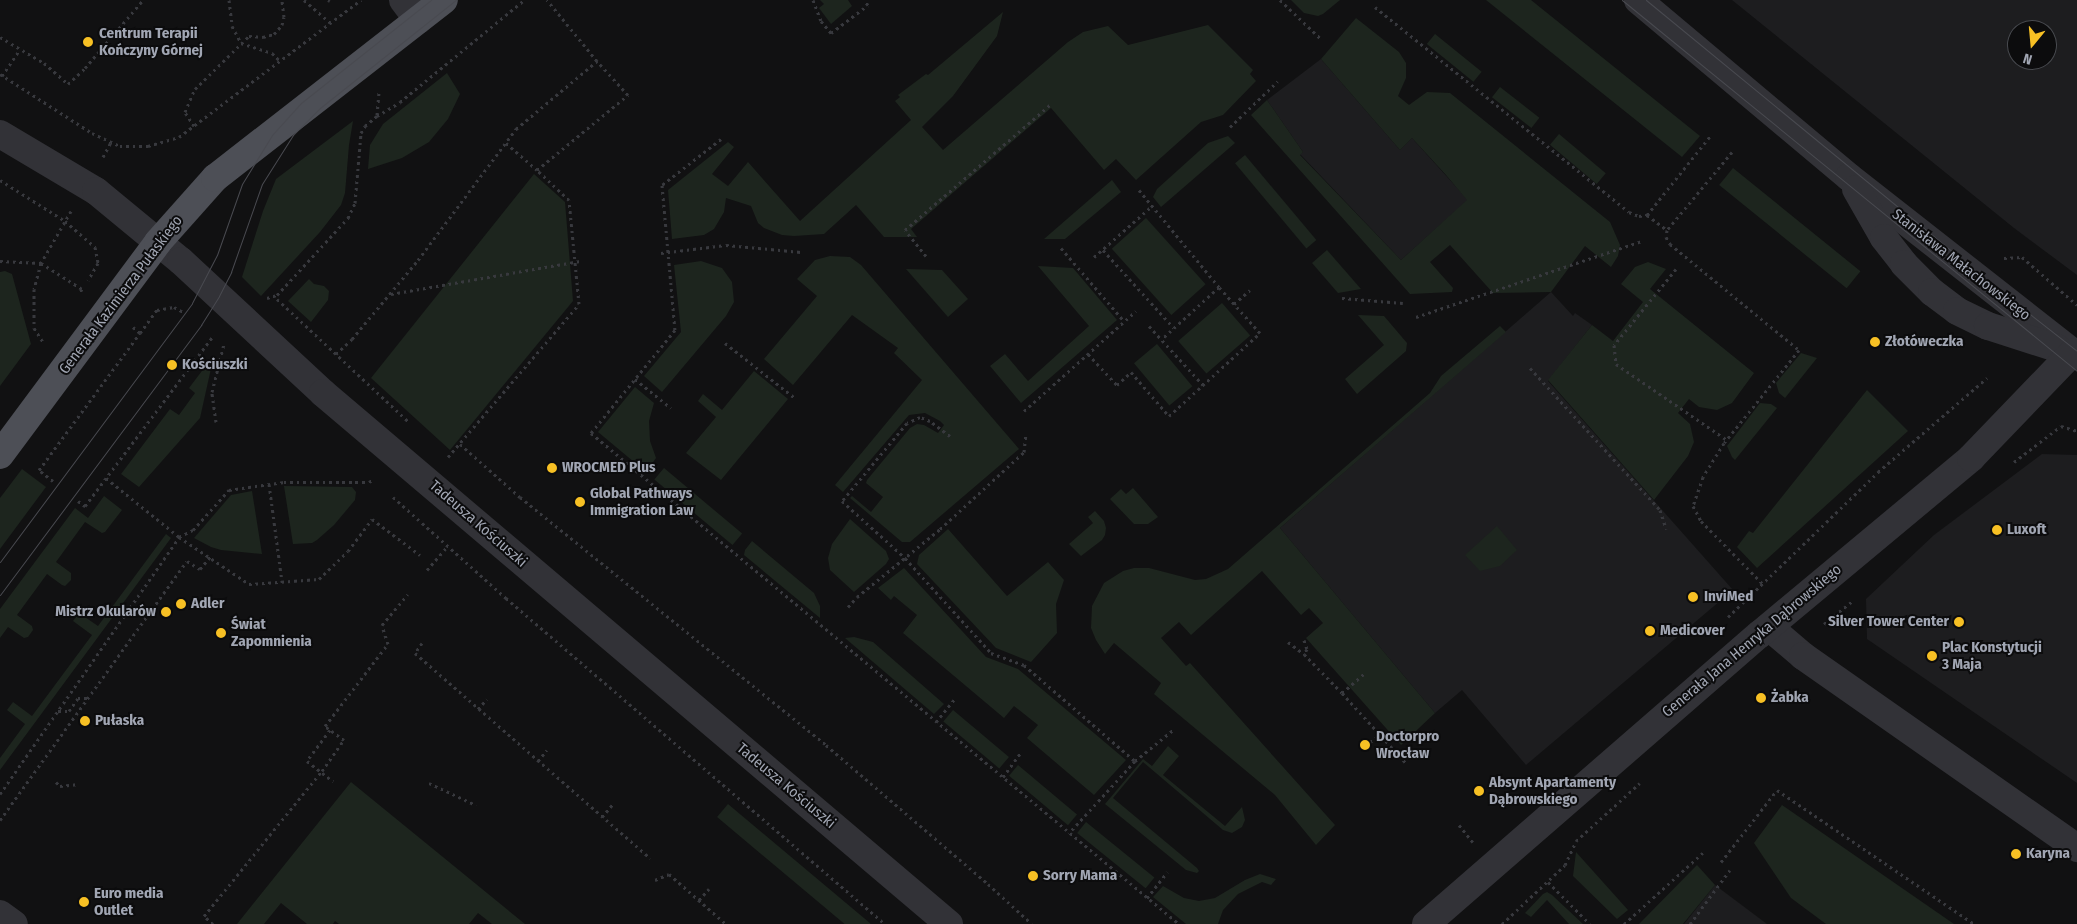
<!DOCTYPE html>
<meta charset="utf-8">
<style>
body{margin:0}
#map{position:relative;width:2077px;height:924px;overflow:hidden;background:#111112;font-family:"Fira Sans Condensed",sans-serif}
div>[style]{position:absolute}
.built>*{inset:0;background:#1d1d1f}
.green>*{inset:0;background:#1d251e;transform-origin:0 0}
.path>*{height:3px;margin-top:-1.5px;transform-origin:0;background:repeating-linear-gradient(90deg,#38393e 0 2.5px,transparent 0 6.5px)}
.minor>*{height:28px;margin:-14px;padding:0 14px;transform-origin:14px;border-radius:14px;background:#323237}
.major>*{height:28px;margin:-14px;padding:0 14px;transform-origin:14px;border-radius:14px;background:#4d4f56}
.tram>*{height:1px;margin:-0.5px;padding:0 0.5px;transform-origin:0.5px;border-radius:0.5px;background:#494a50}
.dots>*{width:14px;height:14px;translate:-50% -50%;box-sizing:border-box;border:2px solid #0c0c0d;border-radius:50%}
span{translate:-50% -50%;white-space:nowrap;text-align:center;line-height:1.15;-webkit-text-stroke:4px #0c0c0d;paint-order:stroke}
.poi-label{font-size:15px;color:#a1a6b3;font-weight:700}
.left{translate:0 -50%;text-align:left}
.right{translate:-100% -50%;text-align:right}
.street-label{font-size:15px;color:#a1a6b3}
.north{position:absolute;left:2007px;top:20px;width:50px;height:50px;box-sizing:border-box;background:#0c0c0d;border:1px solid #484a4f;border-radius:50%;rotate:197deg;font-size:14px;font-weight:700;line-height:20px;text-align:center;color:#a1a6b3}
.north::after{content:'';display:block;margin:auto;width:18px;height:22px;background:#f7c024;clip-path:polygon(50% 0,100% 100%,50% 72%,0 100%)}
</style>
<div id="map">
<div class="built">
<div style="clip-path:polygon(evenodd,1732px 0,2077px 0,2077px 275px,2014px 228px,1732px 0,2017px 30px,2047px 30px,2047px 60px,2017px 60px,2017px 30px)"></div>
<div style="clip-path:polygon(1321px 59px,1400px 150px,1412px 138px,1468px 200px,1401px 260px,1300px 154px,1303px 152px,1267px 100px)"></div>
<div style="clip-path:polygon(1551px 292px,1573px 316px,1575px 313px,1592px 325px,1548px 381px,1733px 590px,1526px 765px,1462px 690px,1435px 713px,1280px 528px)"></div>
<div style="clip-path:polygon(2042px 454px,2077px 455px,2077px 783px,1867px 639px,1866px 599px,1934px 535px)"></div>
<div style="clip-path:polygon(1715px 885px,1767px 924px,1684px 924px)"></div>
</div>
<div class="green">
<div style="clip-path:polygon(820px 0,848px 0,852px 6px,831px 24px,819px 8px,824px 4px)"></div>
<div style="clip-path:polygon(1291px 0,1340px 0,1323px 14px,1318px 16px,1304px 13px)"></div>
<div style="clip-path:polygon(1486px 0,1531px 0,1700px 136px,1682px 157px)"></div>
<div style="clip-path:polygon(1003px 12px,997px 36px,953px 96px,922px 127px,943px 150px,1068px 42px,1083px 32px,1108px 26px,1128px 45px,1208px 25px,1253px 70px,1250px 74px,1256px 81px,1223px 115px,1201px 122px,1136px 180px,1116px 159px,1104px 170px,1051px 108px,911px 229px,917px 237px,884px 237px,856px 205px,824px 234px,794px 236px,782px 235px,764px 228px,758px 223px,751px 206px,726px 198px,724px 212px,714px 229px,704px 235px,672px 239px,668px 190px,728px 142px,734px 147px,712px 174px,728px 186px,748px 162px,800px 221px,911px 120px,895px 101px,900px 97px,898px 95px,926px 74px,928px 75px)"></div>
<div style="clip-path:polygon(1356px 18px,1399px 52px,1406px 63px,1406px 78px,1398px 96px,1409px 105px,1427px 92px,1450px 93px,1610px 222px,1620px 245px,1618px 256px,1611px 267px,1585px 246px,1551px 292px,1493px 293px,1450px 245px,1430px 262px,1453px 288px,1452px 292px,1410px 294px,1251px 115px,1267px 100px,1303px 152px,1300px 155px,1401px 260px,1457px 209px,1467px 200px,1446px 175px,1412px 138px,1400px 150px,1321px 59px)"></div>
<div style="left:1435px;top:34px;width:60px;height:13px;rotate:39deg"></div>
<div style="clip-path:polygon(447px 73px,460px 94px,448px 119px,429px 142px,402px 158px,368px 169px,370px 145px,383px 124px)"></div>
<div style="left:1500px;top:87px;width:50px;height:13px;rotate:38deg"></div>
<div style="clip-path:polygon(353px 121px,349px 145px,345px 193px,341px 205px,320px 232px,261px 296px,242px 277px,263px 211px,276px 179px)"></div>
<div style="left:1559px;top:134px;width:61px;height:14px;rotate:40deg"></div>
<div style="clip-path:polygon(1228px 136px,1235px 143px,1161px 207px,1153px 197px,1157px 189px,1208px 143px)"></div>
<div style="left:1245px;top:155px;width:111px;height:13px;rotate:50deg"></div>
<div style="left:1733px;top:168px;width:164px;height:22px;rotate:39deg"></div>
<div style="clip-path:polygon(534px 174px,565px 202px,573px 301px,450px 450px,371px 378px)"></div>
<div style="clip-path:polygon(1112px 180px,1121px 192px,1065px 239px,1044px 239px)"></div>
<div style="left:1146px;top:218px;width:89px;height:46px;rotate:48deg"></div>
<div style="clip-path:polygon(1327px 250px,1361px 289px,1338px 293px,1312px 263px)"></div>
<div style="clip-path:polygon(830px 256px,850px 257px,861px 265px,1019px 449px,910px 542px,902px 542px,850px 498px,852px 496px,871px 512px,883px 497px,866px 483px,867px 480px,910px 428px,917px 424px,924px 425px,938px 433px,944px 425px,940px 421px,925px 413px,909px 415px,843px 492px,835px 485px,922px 380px,894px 353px,898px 348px,852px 315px,793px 385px,764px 359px,817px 296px,797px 279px,815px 260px)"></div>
<div style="clip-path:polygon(701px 261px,722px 268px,732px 282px,734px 302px,726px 316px,662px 392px,644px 376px,681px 332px,674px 265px)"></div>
<div style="clip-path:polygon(1648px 262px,1666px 269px,1650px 289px,1754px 373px,1732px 403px,1717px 410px,1699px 407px,1689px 399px,1678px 413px,1690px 424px,1694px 442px,1688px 456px,1654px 500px,1548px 380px,1592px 325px,1613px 341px,1643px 302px,1621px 284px,1635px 267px)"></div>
<div style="clip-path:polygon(1038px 266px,1073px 268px,1117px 320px,1021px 403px,990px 366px,1005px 354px,1028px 381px,1089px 326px)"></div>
<div style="clip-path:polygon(906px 269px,942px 270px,968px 299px,948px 317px)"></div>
<div style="clip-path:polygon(5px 271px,12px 274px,31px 344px,0 386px,0 272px)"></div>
<div style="clip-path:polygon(309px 279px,314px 284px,324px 286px,329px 291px,328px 300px,311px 322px,288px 301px)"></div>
<div style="left:1222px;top:303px;width:43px;height:58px;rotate:49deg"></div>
<div style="clip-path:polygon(1358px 315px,1384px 316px,1407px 343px,1406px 351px,1357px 394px,1345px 379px,1384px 345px)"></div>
<div style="clip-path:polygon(1500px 326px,1506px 332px,1280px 528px,1435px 713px,1401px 745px,1306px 638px,1323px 623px,1309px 608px,1301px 615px,1262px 571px,1191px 635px,1179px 622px,1161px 638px,1186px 666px,1190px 663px,1335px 825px,1316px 845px,1275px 795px,1154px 694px,1161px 683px,1114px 643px,1105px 654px,1096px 640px,1091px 628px,1092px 606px,1104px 583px,1123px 571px,1134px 568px,1149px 568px,1195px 580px,1206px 579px,1228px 569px,1430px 393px,1441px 376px)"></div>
<div style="left:1157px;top:344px;width:55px;height:30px;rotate:50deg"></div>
<div style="clip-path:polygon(1801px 353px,1817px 358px,1785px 398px,1779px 393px,1776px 383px)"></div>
<div style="clip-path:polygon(214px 355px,200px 418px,139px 487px,121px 474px,170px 409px,179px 415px,195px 393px,189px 388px)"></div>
<div style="clip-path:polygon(754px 371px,788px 399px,721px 480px,686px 453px,716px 417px,698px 401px,703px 394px,722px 410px)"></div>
<div style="clip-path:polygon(635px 387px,654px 403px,649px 421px,650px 441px,656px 458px,646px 472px,598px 432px)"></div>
<div style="clip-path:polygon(1867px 390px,1908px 431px,1757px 568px,1737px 547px,1749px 531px,1753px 533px)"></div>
<div style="clip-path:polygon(1760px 403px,1771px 404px,1777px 408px,1735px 460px,1732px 457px,1727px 446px)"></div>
<div style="left:664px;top:468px;width:102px;height:15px;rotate:40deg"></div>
<div style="clip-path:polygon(22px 469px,46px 487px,0 549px,0 498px)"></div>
<div style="clip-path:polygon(284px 486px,352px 487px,356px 492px,355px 500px,334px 525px,317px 540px,312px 543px,293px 544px)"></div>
<div style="clip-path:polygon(1133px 488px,1158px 517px,1148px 524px,1134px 524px,1110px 499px,1121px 489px,1126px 494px)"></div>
<div style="clip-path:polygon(252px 491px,262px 554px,221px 550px,211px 547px,194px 538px,231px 495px)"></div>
<div style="clip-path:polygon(104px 496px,122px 510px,105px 532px,102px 533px,85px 522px,56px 562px,71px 573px,71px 580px,65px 586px,62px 585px,47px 574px,17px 615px,32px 626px,33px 630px,28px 637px,24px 638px,8px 627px,0 638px,0 609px,75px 508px,88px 518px)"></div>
<div style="clip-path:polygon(1095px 511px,1104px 521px,1106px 528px,1105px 535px,1102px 540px,1081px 556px,1069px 544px,1093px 523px,1088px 517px)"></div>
<div style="clip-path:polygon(850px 519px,886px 551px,889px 559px,886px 564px,854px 592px,830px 570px,828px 558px,832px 544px)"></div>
<div style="clip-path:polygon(1497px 526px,1517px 550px,1500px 566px,1480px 571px,1465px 555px)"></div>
<div style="clip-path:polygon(948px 529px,1007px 596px,1048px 562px,1064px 580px,1056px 604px,1057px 633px,1031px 662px,996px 648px,917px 564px,919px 555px)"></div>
<div style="clip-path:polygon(166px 534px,171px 538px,0 770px,0 758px,25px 724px,7px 710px,13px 702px,32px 716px,92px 635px,73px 621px,79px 613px,98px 626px)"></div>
<div style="clip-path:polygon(752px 541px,814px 593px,820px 606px,820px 618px,744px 555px,745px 550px)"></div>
<div style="clip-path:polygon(904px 568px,986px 657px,1018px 669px,1126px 760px,1094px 795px,1027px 738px,1038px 725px,1014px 706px,1004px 718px,903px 633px,917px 615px,894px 596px,891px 600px,878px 588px)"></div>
<div style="clip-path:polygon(854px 637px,873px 642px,944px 704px,934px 714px,845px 638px)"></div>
<div style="left:953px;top:710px;width:73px;height:15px;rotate:40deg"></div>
<div style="clip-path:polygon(1168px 746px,1179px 756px,1163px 775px,1225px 826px,1242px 807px,1245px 820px,1242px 827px,1232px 833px,1223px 830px,1143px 762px,1113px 798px,1197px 868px,1199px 871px,1197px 873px,1186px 870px,1105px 804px,1143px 759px,1152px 766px)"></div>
<div style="left:1018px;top:765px;width:77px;height:14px;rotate:40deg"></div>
<div style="clip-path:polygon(351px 782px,525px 924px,492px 924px,478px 913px,469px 924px,339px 924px,335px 921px,333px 924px,307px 924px,281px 903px,264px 924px,237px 924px)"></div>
<div style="left:728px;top:804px;width:186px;height:17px;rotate:40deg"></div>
<div style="clip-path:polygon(1782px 805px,1954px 924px,1826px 924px,1791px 898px,1754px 843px)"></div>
<div style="left:1086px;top:822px;width:88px;height:14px;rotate:39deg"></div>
<div style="clip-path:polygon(1576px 852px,1628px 910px,1617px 919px,1573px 876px)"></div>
<div style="clip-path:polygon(1697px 865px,1715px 885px,1683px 924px,1639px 924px)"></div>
<div style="clip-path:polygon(1260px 874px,1276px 879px,1271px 885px,1262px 882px,1238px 894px,1223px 910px,1218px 924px,1186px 924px,1153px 897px,1163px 886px,1184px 898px,1199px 901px,1215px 898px,1245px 880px)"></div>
<div style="clip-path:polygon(1547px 892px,1552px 895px,1583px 924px,1569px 924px,1547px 900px,1531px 917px,1525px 913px,1543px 894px)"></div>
</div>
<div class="path">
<div style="left:229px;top:0;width:26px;rotate:83deg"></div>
<div style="left:232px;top:26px;width:19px;rotate:62deg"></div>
<div style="left:241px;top:43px;width:33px;rotate:18deg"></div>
<div style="left:272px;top:53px;width:11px;rotate:45deg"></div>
<div style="left:304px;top:0;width:35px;rotate:41deg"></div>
<div style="left:328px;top:0;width:2px;rotate:27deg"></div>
<div style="left:813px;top:0;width:22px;rotate:69deg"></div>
<div style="left:821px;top:21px;width:16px;rotate:50deg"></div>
<div style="left:831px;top:33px;width:46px;rotate:-37.1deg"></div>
<div style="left:868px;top:5px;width:6px;rotate:-129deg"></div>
<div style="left:1280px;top:0;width:55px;rotate:43.5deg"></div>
<div style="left:1375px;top:7px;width:326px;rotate:38.9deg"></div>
<div style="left:1629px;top:212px;width:11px;rotate:22deg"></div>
<div style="left:1639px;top:216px;width:8px;rotate:-7deg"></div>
<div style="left:1647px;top:215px;width:25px;rotate:37deg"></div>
<div style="left:0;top:37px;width:51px;rotate:30.6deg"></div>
<div style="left:44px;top:63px;width:32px;rotate:41deg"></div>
<div style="left:68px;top:84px;width:23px;rotate:-43deg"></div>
<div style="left:85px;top:68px;width:89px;rotate:-49.5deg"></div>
<div style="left:0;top:74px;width:109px;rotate:32.7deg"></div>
<div style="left:92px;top:133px;width:31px;rotate:25deg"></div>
<div style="left:120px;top:146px;width:28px"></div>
<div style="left:148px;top:146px;width:32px;rotate:-16deg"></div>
<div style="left:179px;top:137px;width:228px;rotate:-37deg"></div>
<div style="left:2px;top:76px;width:32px;rotate:-56deg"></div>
<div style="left:377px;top:115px;width:24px;rotate:-85deg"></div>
<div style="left:194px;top:126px;width:17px;rotate:-123deg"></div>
<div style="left:185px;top:112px;width:25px;rotate:-67deg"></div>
<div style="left:195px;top:89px;width:76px;rotate:-44.5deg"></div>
<div style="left:249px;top:36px;width:14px;rotate:4deg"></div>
<div style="left:263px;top:37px;width:11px;rotate:-15deg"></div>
<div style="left:274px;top:34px;width:12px;rotate:-48deg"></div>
<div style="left:282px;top:25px;width:8px;rotate:-76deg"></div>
<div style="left:284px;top:17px;width:17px;rotate:-97deg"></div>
<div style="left:1230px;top:127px;width:66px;rotate:-43.8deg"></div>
<div style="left:721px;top:139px;width:75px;rotate:142.1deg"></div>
<div style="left:662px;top:185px;width:146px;rotate:84.9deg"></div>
<div style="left:675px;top:330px;width:133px;rotate:129.2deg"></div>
<div style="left:591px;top:433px;width:766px;rotate:39.86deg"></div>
<div style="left:506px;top:143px;width:41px;rotate:41.1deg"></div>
<div style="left:1732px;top:152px;width:102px;rotate:129.8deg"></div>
<div style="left:1667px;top:230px;width:7px;rotate:98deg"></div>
<div style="left:1666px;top:237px;width:8px;rotate:60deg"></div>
<div style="left:1670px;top:244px;width:167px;rotate:39.4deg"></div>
<div style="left:1799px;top:350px;width:119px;rotate:128.9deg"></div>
<div style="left:1724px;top:443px;width:40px;rotate:122deg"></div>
<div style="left:1703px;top:477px;width:31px;rotate:109deg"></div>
<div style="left:1693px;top:506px;width:17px;rotate:62deg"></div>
<div style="left:1701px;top:521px;width:88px;rotate:45.5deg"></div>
<div style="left:103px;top:157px;width:17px;rotate:-62deg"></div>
<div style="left:0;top:180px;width:77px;rotate:32.2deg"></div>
<div style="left:65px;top:221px;width:40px;rotate:41deg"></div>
<div style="left:95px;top:247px;width:16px;rotate:79deg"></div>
<div style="left:98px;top:263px;width:20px;rotate:120deg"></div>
<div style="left:1139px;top:190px;width:126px;rotate:50.5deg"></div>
<div style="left:71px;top:211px;width:60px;rotate:120deg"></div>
<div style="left:41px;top:263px;width:49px;rotate:32.4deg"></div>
<div style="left:82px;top:289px;width:4px;rotate:124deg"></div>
<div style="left:1647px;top:215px;width:102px;rotate:-51.3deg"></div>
<div style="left:1061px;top:248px;width:96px;rotate:49.2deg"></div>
<div style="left:1103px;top:250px;width:105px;rotate:47.7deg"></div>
<div style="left:661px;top:253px;width:65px;rotate:-7deg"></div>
<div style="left:726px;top:245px;width:75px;rotate:5.3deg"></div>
<div style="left:926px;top:256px;width:33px;rotate:-129deg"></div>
<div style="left:905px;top:230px;width:193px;rotate:-40.8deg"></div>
<div style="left:1094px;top:257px;width:77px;rotate:-41.3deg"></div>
<div style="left:2004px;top:258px;width:18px;rotate:-3deg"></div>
<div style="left:2022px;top:257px;width:73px;rotate:41.1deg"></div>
<div style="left:0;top:261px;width:41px;rotate:2.8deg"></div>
<div style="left:41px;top:263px;width:27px;rotate:105deg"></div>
<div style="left:34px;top:289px;width:39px;rotate:90deg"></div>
<div style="left:34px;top:328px;width:17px;rotate:57deg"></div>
<div style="left:1676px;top:269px;width:98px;rotate:129.2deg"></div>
<div style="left:1614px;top:345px;width:19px;rotate:84deg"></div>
<div style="left:1616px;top:364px;width:135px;rotate:34.4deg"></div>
<div style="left:391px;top:294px;width:192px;rotate:-9.9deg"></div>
<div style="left:267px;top:298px;width:10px;rotate:-17deg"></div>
<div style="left:277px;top:295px;width:105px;rotate:-47.3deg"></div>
<div style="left:348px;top:218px;width:17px;rotate:-65deg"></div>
<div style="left:355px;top:203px;width:70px;rotate:-85.1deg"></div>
<div style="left:361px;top:133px;width:8px;rotate:-60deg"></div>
<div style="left:365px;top:126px;width:16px;rotate:-40deg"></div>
<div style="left:377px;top:116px;width:27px;rotate:-31deg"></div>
<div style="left:400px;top:102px;width:161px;rotate:-39.4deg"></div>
<div style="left:1342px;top:298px;width:61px;rotate:4.7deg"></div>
<div style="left:277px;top:299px;width:179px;rotate:43deg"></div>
<div style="left:1234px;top:304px;width:21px;rotate:-41deg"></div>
<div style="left:1416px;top:317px;width:238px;rotate:-18.6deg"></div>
<div style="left:1149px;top:326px;width:80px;rotate:47.5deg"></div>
<div style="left:133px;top:327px;width:9px;rotate:41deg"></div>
<div style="left:140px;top:333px;width:29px;rotate:-54deg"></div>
<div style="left:157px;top:310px;width:17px;rotate:-10deg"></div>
<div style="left:174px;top:307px;width:13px;rotate:29deg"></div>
<div style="left:725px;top:343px;width:89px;rotate:38.2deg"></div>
<div style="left:336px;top:354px;width:22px;rotate:-43deg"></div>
<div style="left:352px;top:339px;width:103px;rotate:-50.1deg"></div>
<div style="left:418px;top:260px;width:164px;rotate:-53.2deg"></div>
<div style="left:516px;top:129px;width:106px;rotate:-40deg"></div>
<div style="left:597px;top:61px;width:79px;rotate:-129.3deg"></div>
<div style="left:1088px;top:354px;width:42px;rotate:46.9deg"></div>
<div style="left:1117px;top:385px;width:19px;rotate:-43deg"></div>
<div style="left:1131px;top:372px;width:58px;rotate:49.2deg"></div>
<div style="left:1169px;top:416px;width:123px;rotate:-42.4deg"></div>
<div style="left:1260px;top:333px;width:62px;rotate:-131.7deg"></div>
<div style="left:1219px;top:287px;width:76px;rotate:137.7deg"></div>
<div style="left:1530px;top:368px;width:193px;rotate:47.5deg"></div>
<div style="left:1660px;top:510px;width:20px;rotate:72deg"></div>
<div style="left:635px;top:379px;width:46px;rotate:38.9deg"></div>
<div style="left:1024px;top:411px;width:150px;rotate:-41.8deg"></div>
<div style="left:216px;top:422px;width:30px;rotate:-98deg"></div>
<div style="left:212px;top:392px;width:49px;rotate:-76deg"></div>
<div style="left:950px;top:436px;width:25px;rotate:-143deg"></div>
<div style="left:930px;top:421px;width:11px;rotate:-158deg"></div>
<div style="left:920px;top:417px;width:14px;rotate:155deg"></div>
<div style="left:907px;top:423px;width:102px;rotate:129.8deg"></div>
<div style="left:842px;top:501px;width:85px;rotate:42.1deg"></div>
<div style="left:905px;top:558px;width:128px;rotate:47.8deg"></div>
<div style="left:991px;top:653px;width:35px;rotate:20deg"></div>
<div style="left:1024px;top:665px;width:147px;rotate:40.9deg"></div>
<div style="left:1135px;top:761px;width:98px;rotate:132.5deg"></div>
<div style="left:460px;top:444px;width:80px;rotate:41.5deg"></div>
<div style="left:520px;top:497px;width:394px;rotate:39deg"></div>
<div style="left:826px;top:745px;width:213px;rotate:40.6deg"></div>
<div style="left:988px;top:884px;width:59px;rotate:42.3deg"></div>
<div style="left:448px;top:457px;width:201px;rotate:-49.4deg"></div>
<div style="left:579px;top:304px;width:104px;rotate:-95.5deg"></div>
<div style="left:569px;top:200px;width:44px;rotate:-136.8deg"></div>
<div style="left:537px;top:170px;width:118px;rotate:-39.5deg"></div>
<div style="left:628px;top:95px;width:46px;rotate:-132.4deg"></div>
<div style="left:2014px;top:462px;width:59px;rotate:-37.5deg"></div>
<div style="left:2061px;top:426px;width:17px;rotate:17deg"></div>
<div style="left:106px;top:478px;width:94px;rotate:38.9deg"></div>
<div style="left:179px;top:537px;width:84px;rotate:33.9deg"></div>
<div style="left:249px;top:584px;width:70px;rotate:-4.1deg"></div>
<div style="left:319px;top:579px;width:40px;rotate:-44deg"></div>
<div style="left:348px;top:551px;width:40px;rotate:-53deg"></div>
<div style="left:372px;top:519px;width:60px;rotate:36.9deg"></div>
<div style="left:53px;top:481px;width:18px;rotate:-142deg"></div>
<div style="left:39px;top:470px;width:170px;rotate:-53.6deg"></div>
<div style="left:269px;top:484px;width:99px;rotate:82.4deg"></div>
<div style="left:393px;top:497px;width:152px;rotate:41.8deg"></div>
<div style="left:506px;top:598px;width:500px;rotate:40.7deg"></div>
<div style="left:78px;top:501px;width:9px;rotate:36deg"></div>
<div style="left:85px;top:506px;width:214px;rotate:-53deg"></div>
<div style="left:427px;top:570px;width:32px;rotate:-49deg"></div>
<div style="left:848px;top:607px;width:13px;rotate:-48deg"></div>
<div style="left:857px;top:597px;width:107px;rotate:-39.3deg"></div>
<div style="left:940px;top:529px;width:114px;rotate:-42.5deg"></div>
<div style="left:1024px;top:452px;width:18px;rotate:-84deg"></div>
<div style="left:1728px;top:617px;width:209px;rotate:-44deg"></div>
<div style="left:1878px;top:472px;width:144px;rotate:-40.8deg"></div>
<div style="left:1824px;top:624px;width:36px;rotate:-39deg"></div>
<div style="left:1304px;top:640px;width:9px;rotate:72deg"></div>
<div style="left:1307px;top:649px;width:6px;rotate:121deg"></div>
<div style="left:1288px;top:642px;width:20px;rotate:37deg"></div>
<div style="left:1304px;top:654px;width:54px;rotate:45.7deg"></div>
<div style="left:1342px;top:693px;width:95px;rotate:47.6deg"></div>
<div style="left:422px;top:643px;width:12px;rotate:125deg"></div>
<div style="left:415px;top:653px;width:312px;rotate:41.1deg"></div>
<div style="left:1342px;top:693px;width:29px;rotate:-41deg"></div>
<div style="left:478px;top:709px;width:13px;rotate:-48deg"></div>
<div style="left:58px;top:711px;width:11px"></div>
<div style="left:69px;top:711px;width:16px;rotate:-55deg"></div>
<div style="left:78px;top:698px;width:10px"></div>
<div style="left:936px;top:722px;width:32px;rotate:-51deg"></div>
<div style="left:330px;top:730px;width:39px;rotate:127deg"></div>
<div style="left:307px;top:761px;width:33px;rotate:38deg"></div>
<div style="left:1370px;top:742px;width:12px;rotate:-35deg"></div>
<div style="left:538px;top:761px;width:14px;rotate:-51deg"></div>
<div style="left:1135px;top:761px;width:49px;rotate:-39.2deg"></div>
<div style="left:1003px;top:777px;width:32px;rotate:-54deg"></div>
<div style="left:56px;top:782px;width:6px;rotate:45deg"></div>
<div style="left:60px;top:786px;width:19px;rotate:-6deg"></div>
<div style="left:429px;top:783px;width:52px;rotate:25.1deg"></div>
<div style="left:0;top:794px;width:313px;rotate:-55.1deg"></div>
<div style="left:179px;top:537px;width:16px;rotate:-27deg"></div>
<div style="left:193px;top:530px;width:54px;rotate:-48deg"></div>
<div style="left:229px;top:490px;width:56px;rotate:-8.3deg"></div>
<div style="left:284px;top:482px;width:85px"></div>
<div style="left:369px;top:482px;width:6px;rotate:-31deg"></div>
<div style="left:602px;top:817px;width:16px;rotate:-50deg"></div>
<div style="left:0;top:820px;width:319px;rotate:-54.2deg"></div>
<div style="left:187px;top:561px;width:15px;rotate:32deg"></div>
<div style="left:200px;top:569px;width:16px;rotate:-50deg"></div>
<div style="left:1459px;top:825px;width:22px;rotate:51deg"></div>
<div style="left:1721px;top:862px;width:91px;rotate:-52.1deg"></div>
<div style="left:1777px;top:790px;width:238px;rotate:34.2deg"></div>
<div style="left:655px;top:880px;width:15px;rotate:-23deg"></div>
<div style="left:669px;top:874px;width:76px;rotate:41.3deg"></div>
<div style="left:1548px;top:882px;width:59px;rotate:45deg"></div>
<div style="left:1147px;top:898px;width:33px;rotate:-52deg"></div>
<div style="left:699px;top:900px;width:15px;rotate:-48deg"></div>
<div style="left:213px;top:924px;width:12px;rotate:-138deg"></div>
<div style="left:204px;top:916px;width:187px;rotate:-50.9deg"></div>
<div style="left:322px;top:771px;width:38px;rotate:-55deg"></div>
<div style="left:344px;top:740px;width:24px;rotate:-144deg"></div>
<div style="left:325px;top:726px;width:103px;rotate:-52.5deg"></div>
<div style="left:388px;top:644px;width:20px;rotate:-108deg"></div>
<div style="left:382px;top:625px;width:40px;rotate:-50deg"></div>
<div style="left:1502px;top:924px;width:86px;rotate:-43.1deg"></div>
<div style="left:1565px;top:865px;width:26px;rotate:-65deg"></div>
<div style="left:1576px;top:841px;width:86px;rotate:-42.2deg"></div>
<div style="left:1624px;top:924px;width:110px;rotate:-42.1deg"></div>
<div style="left:1690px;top:924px;width:67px;rotate:-53.5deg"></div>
</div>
<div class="minor">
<div style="left:403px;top:0;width:25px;rotate:53deg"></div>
<div style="left:1638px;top:0;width:275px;rotate:40deg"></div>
<div style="left:1849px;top:177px;width:290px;rotate:38.1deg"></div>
<div style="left:0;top:134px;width:112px;rotate:30.7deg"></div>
<div style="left:96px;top:191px;width:110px;rotate:39.5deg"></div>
<div style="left:181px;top:261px;width:194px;rotate:42.9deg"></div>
<div style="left:323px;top:393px;width:821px;rotate:40.31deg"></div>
<div style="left:1856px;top:189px;width:56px;rotate:60.3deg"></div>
<div style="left:1884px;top:238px;width:33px;rotate:52deg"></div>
<div style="left:1904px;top:264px;width:40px;rotate:45deg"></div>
<div style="left:1932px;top:292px;width:31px;rotate:37deg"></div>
<div style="left:1957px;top:311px;width:34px;rotate:26deg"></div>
<div style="left:1988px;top:326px;width:72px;rotate:17.7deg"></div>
<div style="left:1769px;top:627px;width:45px;rotate:40.5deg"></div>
<div style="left:1803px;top:656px;width:335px;rotate:35deg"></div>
<div style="left:0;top:914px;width:17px;rotate:36deg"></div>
<div style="left:1426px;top:924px;width:442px;rotate:-41deg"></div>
<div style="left:1760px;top:634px;width:275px;rotate:-39.8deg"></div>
<div style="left:1971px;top:458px;width:146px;rotate:-46.1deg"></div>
</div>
<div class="major">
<div style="left:0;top:455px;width:265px;rotate:-53.4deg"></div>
<div style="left:158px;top:242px;width:86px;rotate:-48.3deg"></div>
<div style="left:215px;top:178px;width:290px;rotate:-37.9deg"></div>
</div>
<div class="tram">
<div style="left:1622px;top:0;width:587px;rotate:39.19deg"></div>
<div style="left:1646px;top:0;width:444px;rotate:39.4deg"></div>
<div style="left:1989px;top:282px;width:112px;rotate:38.1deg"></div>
<div style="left:0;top:562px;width:322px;rotate:-53.4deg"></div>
<div style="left:192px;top:303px;width:54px;rotate:-62.5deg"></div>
<div style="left:217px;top:255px;width:75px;rotate:-70.6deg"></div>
<div style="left:242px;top:184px;width:57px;rotate:-58.5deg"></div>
<div style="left:272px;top:135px;width:43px;rotate:-47.8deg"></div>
<div style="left:301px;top:103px;width:166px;rotate:-38.4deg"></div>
<div style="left:0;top:595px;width:337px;rotate:-53.3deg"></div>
<div style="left:201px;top:325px;width:34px;rotate:-58deg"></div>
<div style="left:219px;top:296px;width:27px;rotate:-63deg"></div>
<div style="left:231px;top:272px;width:93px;rotate:-70.6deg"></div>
<div style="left:262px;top:184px;width:58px;rotate:-57.7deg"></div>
<div style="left:293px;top:135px;width:38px;rotate:-45deg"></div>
<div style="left:320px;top:108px;width:174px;rotate:-38.5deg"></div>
</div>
<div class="dots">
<div style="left:88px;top:42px;background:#f7c024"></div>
<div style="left:1875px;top:342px;background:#f7c024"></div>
<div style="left:172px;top:365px;background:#f7c024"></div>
<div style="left:552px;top:468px;background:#f7c024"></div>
<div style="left:580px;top:502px;background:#f7c024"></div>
<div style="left:1997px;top:530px;background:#f7c024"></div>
<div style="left:1693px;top:597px;background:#f7c024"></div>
<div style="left:181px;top:604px;background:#f7c024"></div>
<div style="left:166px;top:612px;background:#f7c024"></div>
<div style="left:1959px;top:622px;background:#f7c024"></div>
<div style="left:1650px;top:631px;background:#f7c024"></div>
<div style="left:221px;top:633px;background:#f7c024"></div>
<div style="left:1932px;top:656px;background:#f7c024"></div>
<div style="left:1761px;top:698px;background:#f7c024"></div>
<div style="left:85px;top:721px;background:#f7c024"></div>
<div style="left:1365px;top:745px;background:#f7c024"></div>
<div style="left:1479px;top:791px;background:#f7c024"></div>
<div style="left:2016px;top:854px;background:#f7c024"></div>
<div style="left:1033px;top:876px;background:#f7c024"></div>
<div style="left:84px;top:902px;background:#f7c024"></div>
</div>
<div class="poi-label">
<span class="left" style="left:99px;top:42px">Centrum Terapii<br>Kończyny Górnej</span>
<span class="left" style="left:1885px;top:342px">Złotóweczka</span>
<span class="left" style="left:182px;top:365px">Kościuszki</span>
<span class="left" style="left:562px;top:468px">WROCMED Plus</span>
<span class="left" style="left:590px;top:502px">Global Pathways<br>Immigration Law</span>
<span class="left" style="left:2007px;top:530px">Luxoft</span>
<span class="left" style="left:1704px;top:597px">InviMed</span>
<span class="left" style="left:191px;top:604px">Adler</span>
<span class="right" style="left:156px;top:612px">Mistrz Okularów</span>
<span class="right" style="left:1949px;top:622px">Silver Tower Center</span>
<span class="left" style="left:231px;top:633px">Świat<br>Zapomnienia</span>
<span class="left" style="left:1660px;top:631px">Medicover</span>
<span class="left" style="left:1942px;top:656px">Plac Konstytucji<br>3 Maja</span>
<span class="left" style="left:1771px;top:698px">Żabka</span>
<span class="left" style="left:95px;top:721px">Pułaska</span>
<span class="left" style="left:1376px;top:745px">Doctorpro<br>Wrocław</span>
<span class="left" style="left:1489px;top:791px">Absynt Apartamenty<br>Dąbrowskiego</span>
<span class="left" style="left:2026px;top:854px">Karyna</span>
<span class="left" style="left:1043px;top:876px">Sorry Mama</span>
<span class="left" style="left:94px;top:902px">Euro media<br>Outlet</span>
</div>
<div class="street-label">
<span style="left:1961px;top:265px;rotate:38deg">Stanisława Małachowskiego</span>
<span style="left:121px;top:295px;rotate:-53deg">Generała Kazimierza Pułaskiego</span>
<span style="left:478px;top:524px;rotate:41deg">Tadeusza Kościuszki</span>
<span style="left:1752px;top:641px;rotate:-40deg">Generała Jana Henryka Dąbrowskiego</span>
<span style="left:786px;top:786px;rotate:40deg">Tadeusza Kościuszki</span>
</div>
<div class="north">N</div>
</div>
